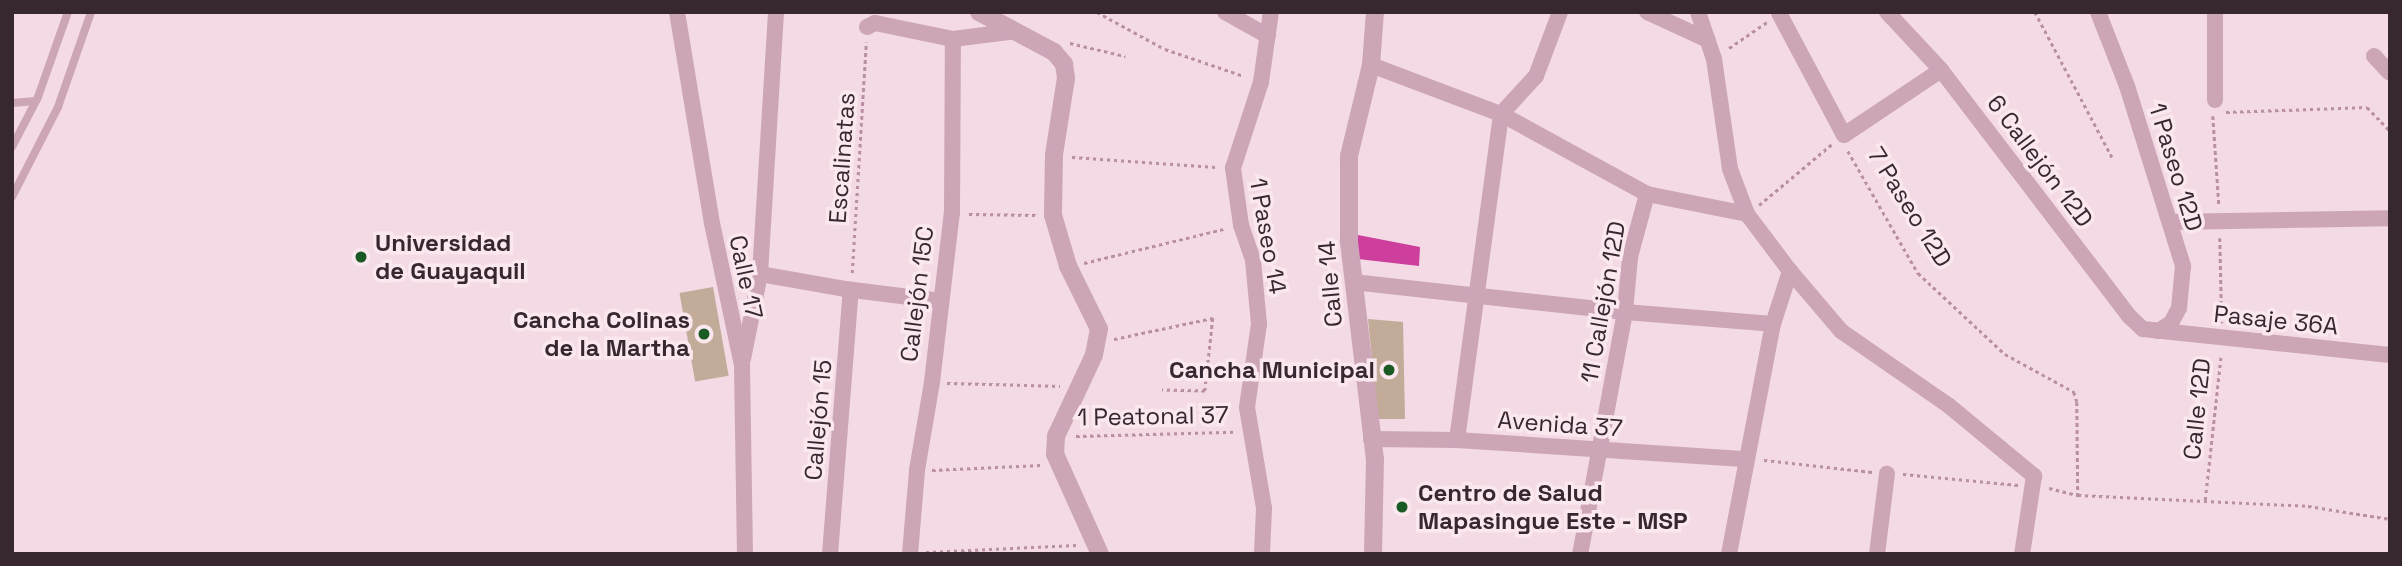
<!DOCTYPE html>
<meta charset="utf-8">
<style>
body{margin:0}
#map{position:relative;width:2402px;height:566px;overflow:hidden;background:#f3dae4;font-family:"Space Grotesk",sans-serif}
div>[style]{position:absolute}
.green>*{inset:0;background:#c3ab99;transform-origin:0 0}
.building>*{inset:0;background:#cd3e9d}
.path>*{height:2.5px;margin-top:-1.25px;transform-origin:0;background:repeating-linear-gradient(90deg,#b88fa3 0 3.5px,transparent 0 7px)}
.service>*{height:8px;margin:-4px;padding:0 4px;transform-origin:4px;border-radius:4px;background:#cca5b7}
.minor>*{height:16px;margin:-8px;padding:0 8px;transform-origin:8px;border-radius:8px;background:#cca5b7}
.tertiary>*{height:18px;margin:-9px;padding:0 9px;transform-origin:9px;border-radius:9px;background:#cca5b7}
.dots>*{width:19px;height:19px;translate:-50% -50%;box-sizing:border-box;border:4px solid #fbe7ee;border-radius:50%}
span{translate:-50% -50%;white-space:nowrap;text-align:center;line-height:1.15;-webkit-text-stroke:7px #fbe7ee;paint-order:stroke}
.street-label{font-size:24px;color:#372731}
.poi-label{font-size:24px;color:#372731;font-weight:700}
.left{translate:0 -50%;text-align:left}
.right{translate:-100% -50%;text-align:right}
.frame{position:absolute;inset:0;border:14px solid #372731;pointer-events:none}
</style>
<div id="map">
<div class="green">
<div style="left:713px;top:287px;width:90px;height:34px;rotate:80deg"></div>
<div style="clip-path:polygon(1368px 319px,1403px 322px,1405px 419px,1378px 419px)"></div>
</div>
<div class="building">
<div style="clip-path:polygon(1358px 235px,1420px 247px,1419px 266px,1358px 259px)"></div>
</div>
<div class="path">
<div style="left:1097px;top:12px;width:77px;rotate:28.6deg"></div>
<div style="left:1165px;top:49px;width:83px;rotate:18.9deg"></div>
<div style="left:2035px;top:12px;width:166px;rotate:62deg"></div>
<div style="left:1070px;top:43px;width:57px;rotate:13.3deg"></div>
<div style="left:1729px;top:48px;width:46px;rotate:-34.4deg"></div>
<div style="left:2226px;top:112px;width:141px;rotate:-2deg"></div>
<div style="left:2367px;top:107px;width:33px;rotate:46deg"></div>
<div style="left:2213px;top:116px;width:88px;rotate:86.1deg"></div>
<div style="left:1848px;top:151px;width:141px;rotate:60.2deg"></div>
<div style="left:1918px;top:273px;width:119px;rotate:43deg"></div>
<div style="left:2005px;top:354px;width:79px;rotate:28.8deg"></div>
<div style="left:2074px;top:392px;width:10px;rotate:73deg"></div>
<div style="left:2077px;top:402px;width:93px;rotate:89.4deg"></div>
<div style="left:1072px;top:157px;width:144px;rotate:4deg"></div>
<div style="left:1759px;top:205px;width:95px;rotate:-39.9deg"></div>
<div style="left:969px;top:214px;width:67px;rotate:0.9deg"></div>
<div style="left:2220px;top:238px;width:85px;rotate:88.7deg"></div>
<div style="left:1084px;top:263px;width:144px;rotate:-13.7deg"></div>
<div style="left:852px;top:273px;width:231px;rotate:-86.5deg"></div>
<div style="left:1114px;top:339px;width:101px;rotate:-12deg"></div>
<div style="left:1213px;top:318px;width:73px;rotate:96.3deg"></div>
<div style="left:1205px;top:391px;width:43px;rotate:-178.7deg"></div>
<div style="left:947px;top:383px;width:113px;rotate:1.5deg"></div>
<div style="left:1076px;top:436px;width:158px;rotate:-1.5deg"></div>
<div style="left:1764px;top:460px;width:109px;rotate:6.3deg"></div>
<div style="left:932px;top:470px;width:109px;rotate:-2.6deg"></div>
<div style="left:1903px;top:474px;width:116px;rotate:5.5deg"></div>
<div style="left:2049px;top:488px;width:30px;rotate:14deg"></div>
<div style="left:2078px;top:495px;width:230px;rotate:2.7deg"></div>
<div style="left:2308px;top:506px;width:83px;rotate:9deg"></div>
<div style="left:2205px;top:500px;width:147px;rotate:-83.7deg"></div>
<div style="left:926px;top:552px;width:151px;rotate:-2.7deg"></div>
</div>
<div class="service">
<div style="left:12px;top:103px;width:24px;rotate:-5deg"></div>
<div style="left:12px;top:147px;width:56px;rotate:-62.5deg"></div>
<div style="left:38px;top:97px;width:90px;rotate:-70.6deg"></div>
<div style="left:12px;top:197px;width:101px;rotate:-62.9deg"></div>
<div style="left:58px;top:107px;width:101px;rotate:-70.8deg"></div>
</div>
<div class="minor">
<div style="left:677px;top:12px;width:214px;rotate:80.6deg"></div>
<div style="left:712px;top:223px;width:145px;rotate:78.1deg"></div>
<div style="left:742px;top:365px;width:189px;rotate:89.1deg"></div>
<div style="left:1225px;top:12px;width:49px;rotate:29.2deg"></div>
<div style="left:1647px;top:12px;width:67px;rotate:24.7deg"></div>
<div style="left:1698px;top:12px;width:50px;rotate:71.2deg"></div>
<div style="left:1714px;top:59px;width:111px;rotate:81.7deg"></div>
<div style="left:1730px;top:169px;width:48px;rotate:69.3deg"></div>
<div style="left:1747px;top:214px;width:71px;rotate:53deg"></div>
<div style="left:1790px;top:271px;width:79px;rotate:49.6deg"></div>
<div style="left:1841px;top:331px;width:130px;rotate:34.7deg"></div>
<div style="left:1948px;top:405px;width:112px;rotate:39.5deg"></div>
<div style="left:2034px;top:476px;width:79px;rotate:98.7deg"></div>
<div style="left:1887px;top:12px;width:79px;rotate:47deg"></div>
<div style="left:1941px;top:70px;width:311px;rotate:52.6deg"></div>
<div style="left:2130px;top:317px;width:18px;rotate:43deg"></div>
<div style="left:2143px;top:329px;width:248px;rotate:6deg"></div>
<div style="left:2098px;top:12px;width:79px;rotate:68.6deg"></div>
<div style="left:2127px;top:86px;width:189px;rotate:72.7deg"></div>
<div style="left:2183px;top:266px;width:42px;rotate:95.4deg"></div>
<div style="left:2179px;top:308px;width:17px;rotate:118deg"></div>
<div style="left:2171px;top:323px;width:15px;rotate:148deg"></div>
<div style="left:2215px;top:12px;width:88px;rotate:90deg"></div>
<div style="left:1779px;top:13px;width:138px;rotate:62deg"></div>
<div style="left:1844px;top:135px;width:117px;rotate:-33.8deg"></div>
<div style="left:867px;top:27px;width:9px;rotate:-27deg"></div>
<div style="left:875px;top:23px;width:80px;rotate:11.6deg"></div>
<div style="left:953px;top:39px;width:64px;rotate:-7.2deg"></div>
<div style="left:2374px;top:56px;width:23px;rotate:47deg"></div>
<div style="left:1371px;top:65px;width:139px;rotate:20.7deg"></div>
<div style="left:1501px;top:114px;width:166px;rotate:28.7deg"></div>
<div style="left:1647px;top:194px;width:65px;rotate:105.1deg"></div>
<div style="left:1630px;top:257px;width:55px;rotate:95.2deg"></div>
<div style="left:1625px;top:312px;width:246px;rotate:100.5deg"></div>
<div style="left:1647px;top:194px;width:102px;rotate:11.3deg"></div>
<div style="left:2170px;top:222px;width:220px;rotate:-1deg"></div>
<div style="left:760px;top:274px;width:86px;rotate:10deg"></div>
<div style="left:845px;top:289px;width:97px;rotate:7.1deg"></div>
<div style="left:1353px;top:282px;width:274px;rotate:6.3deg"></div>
<div style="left:1625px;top:312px;width:148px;rotate:4.6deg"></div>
<div style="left:743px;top:359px;width:87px;rotate:-78.7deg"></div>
<div style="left:760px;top:274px;width:262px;rotate:-86.5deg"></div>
<div style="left:1371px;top:439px;width:86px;rotate:0.7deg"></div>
<div style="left:1457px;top:440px;width:290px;rotate:3.8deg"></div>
<div style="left:1457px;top:440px;width:329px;rotate:-82.3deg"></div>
<div style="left:1501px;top:114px;width:52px;rotate:-47.4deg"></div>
<div style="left:1536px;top:76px;width:68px;rotate:-69.4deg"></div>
<div style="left:830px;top:554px;width:265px;rotate:-85.5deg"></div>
<div style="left:910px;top:554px;width:84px;rotate:-85.2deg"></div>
<div style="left:917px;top:470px;width:89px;rotate:-80.3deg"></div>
<div style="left:932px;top:382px;width:170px;rotate:-83.3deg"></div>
<div style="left:952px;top:213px;width:174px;rotate:-89.7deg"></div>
<div style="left:1262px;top:554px;width:46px;rotate:-87.5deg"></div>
<div style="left:1264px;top:508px;width:102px;rotate:-99.6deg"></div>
<div style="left:1247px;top:407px;width:84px;rotate:-81.8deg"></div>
<div style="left:1259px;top:324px;width:64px;rotate:-95.4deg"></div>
<div style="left:1253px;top:260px;width:37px;rotate:-109deg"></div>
<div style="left:1241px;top:225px;width:58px;rotate:-98deg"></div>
<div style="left:1233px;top:168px;width:90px;rotate:-72deg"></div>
<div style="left:1261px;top:82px;width:71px;rotate:-81.9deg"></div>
<div style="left:1729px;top:554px;width:234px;rotate:-79.2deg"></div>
<div style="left:1773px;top:324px;width:56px;rotate:-72.2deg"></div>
<div style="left:1877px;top:554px;width:81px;rotate:-82.9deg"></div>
</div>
<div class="tertiary">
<div style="left:979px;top:12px;width:85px;rotate:28.1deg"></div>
<div style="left:1054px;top:52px;width:16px;rotate:50deg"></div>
<div style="left:1064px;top:64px;width:14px;rotate:82deg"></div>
<div style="left:1066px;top:78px;width:78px;rotate:98.9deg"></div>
<div style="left:1054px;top:155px;width:60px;rotate:91deg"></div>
<div style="left:1053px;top:215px;width:53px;rotate:73.6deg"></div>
<div style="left:1068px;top:266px;width:70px;rotate:63.8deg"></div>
<div style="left:1099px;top:329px;width:26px;rotate:101deg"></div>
<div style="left:1094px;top:355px;width:89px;rotate:115.1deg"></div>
<div style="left:1056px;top:436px;width:18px;rotate:93deg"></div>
<div style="left:1055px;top:454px;width:110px;rotate:65.8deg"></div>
<div style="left:1373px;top:554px;width:94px;rotate:-88.8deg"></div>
<div style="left:1375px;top:460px;width:221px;rotate:-96.8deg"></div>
<div style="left:1349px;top:241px;width:85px;rotate:-90deg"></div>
<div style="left:1349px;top:156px;width:94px;rotate:-76.4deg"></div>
<div style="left:1371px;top:65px;width:53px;rotate:-85.7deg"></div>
</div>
<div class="dots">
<div style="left:361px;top:257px;background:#1a5b25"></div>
<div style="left:704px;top:334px;background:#1a5b25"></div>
<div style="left:1389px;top:370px;background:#1a5b25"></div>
<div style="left:1402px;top:507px;background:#1a5b25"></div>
</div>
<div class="street-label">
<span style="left:842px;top:158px;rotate:-86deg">Escalinatas</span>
<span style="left:2040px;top:161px;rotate:53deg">6 Callejón 12D</span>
<span style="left:2176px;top:167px;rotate:73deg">1 Paseo 12D</span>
<span style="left:1910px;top:207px;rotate:58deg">7 Paseo 12D</span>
<span style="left:1268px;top:236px;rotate:80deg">1 Paseo 14</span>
<span style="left:746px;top:277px;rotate:78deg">Calle 17</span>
<span style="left:1330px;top:284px;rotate:-95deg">Calle 14</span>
<span style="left:917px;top:294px;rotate:-83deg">Callejón 15C</span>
<span style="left:1603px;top:302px;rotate:-80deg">11 Callejón 12D</span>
<span style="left:2276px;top:320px;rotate:6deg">Pasaje 36A</span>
<span style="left:2197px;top:409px;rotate:-84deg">Calle 12D</span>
<span style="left:1153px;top:416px;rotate:-1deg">1 Peatonal 37</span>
<span style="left:818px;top:420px;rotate:-85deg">Callejón 15</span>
<span style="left:1560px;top:424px;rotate:4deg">Avenida 37</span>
</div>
<div class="poi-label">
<span class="left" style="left:375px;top:257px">Universidad<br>de Guayaquil</span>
<span class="right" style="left:690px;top:334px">Cancha Colinas<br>de la Martha</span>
<span class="right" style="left:1375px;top:370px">Cancha Municipal</span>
<span class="left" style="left:1418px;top:507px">Centro de Salud<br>Mapasingue Este - MSP</span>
</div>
<div class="frame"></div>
</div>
